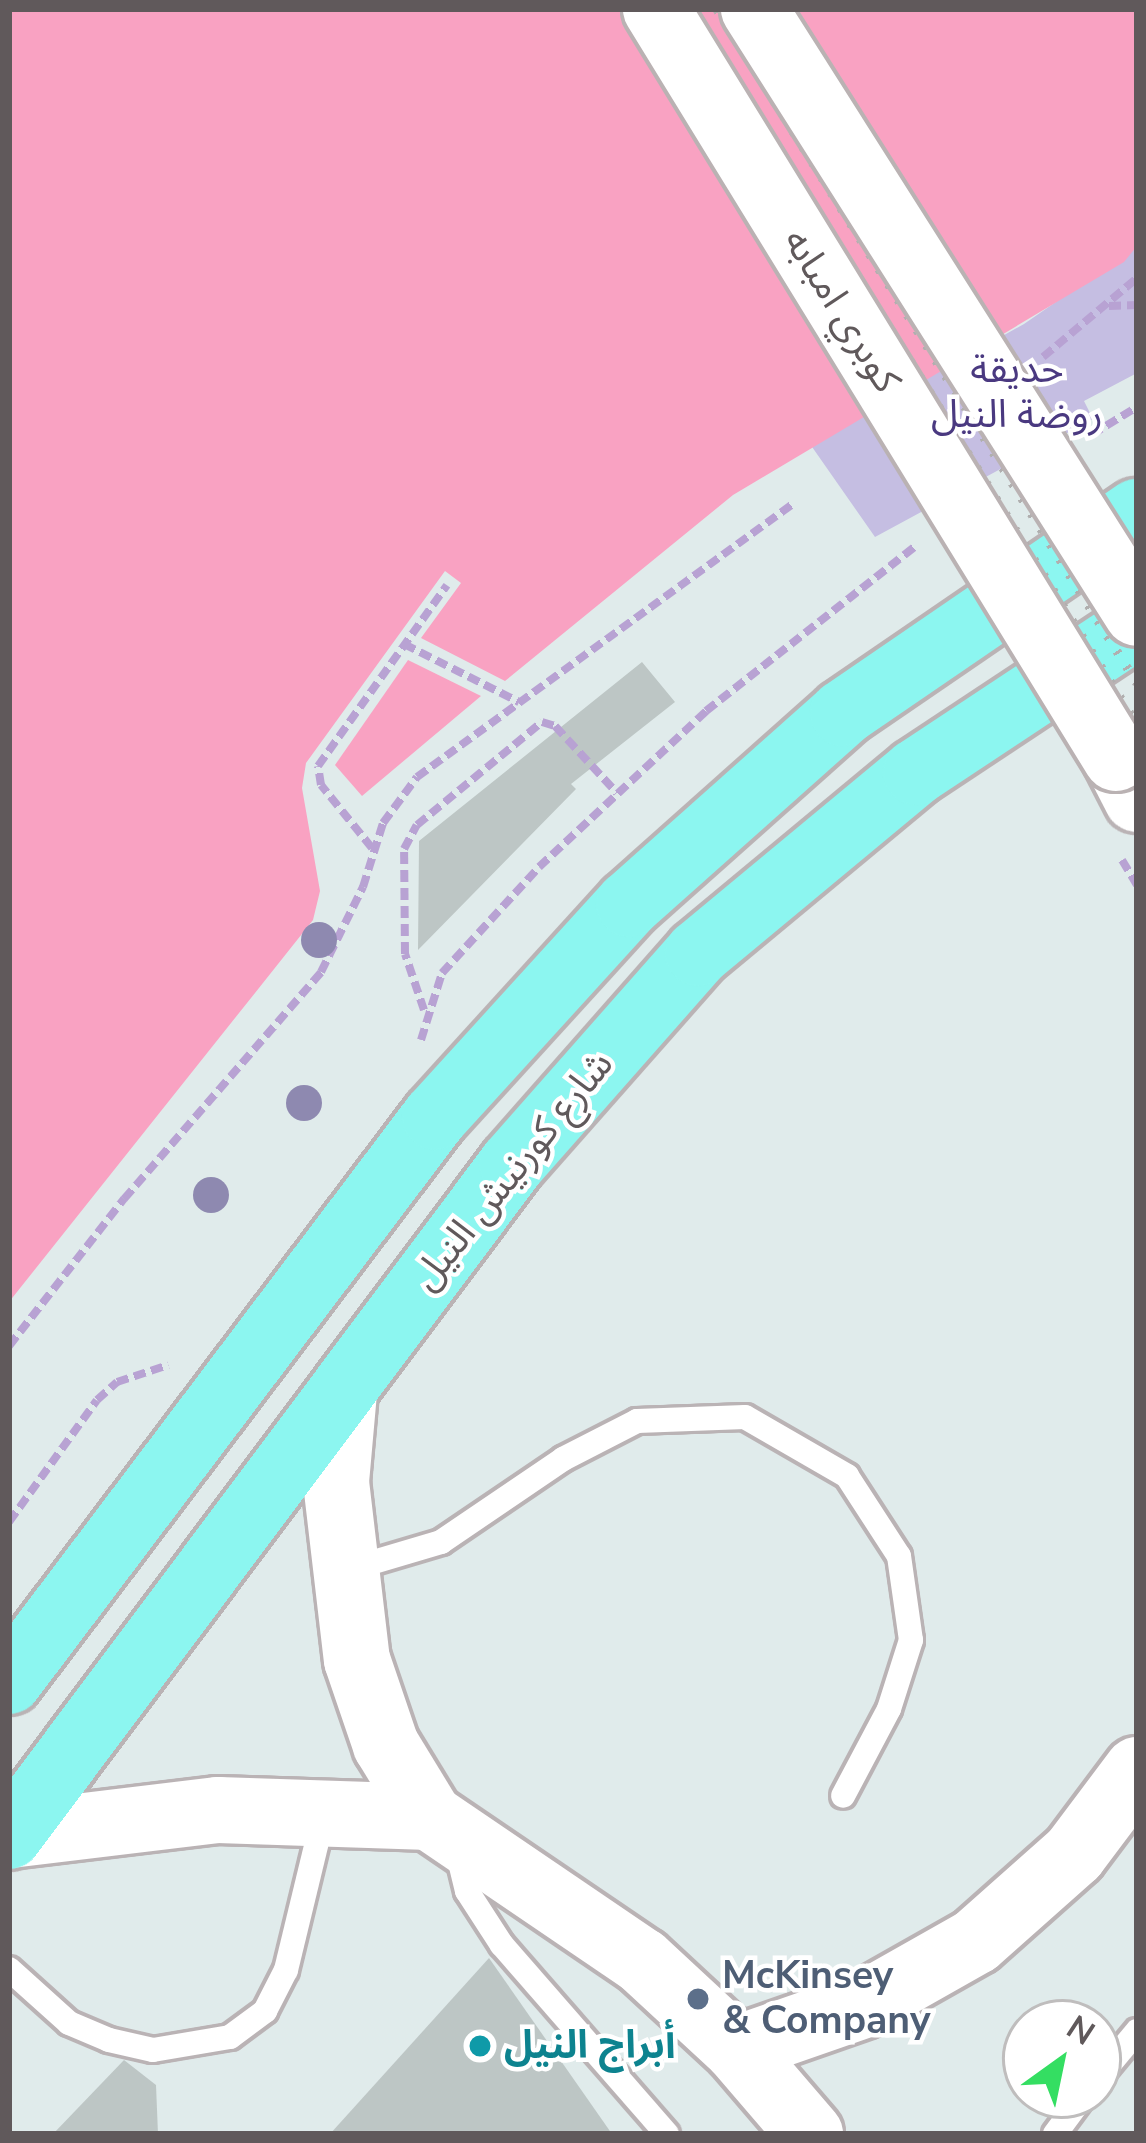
<!DOCTYPE html>
<meta charset="utf-8">
<style>
body{margin:0}
#map{position:relative;width:1146px;height:2143px;overflow:hidden;background:#e0ebeb;font-family:"Nunito Sans","Noto Sans Arabic",sans-serif}
div>[style]{position:absolute}
.green>*{inset:0;background:#c5bee2}
.water>*{inset:0;background:#f9a2c2}
.building>*{inset:0;background:#bdc6c5}
.path>*{height:8px;margin-top:-4px;transform-origin:0;background:repeating-linear-gradient(90deg,#b8a2d3 0 12px,transparent 0 18px)}
.roads{filter:drop-shadow(3px 0 #bab3b5) drop-shadow(-3px 0 #bab3b5) drop-shadow(0 3px #bab3b5) drop-shadow(0 -3px #bab3b5)}
.lane>*{height:24px;margin:-12px;padding:0 12px;transform-origin:12px;border-radius:12px;background:#fff}
.secondary>*{height:66px;margin:-33px;padding:0 33px;transform-origin:33px;border-radius:33px;background:#fff}
.highway>*{height:66px;margin:-33px;padding:0 33px;transform-origin:33px;border-radius:33px;background:#8cf6f0}
.rail>*{height:9px;margin-top:-4.5px;transform-origin:0;background:repeating-linear-gradient(90deg,#b0afaf 0 3px,transparent 0 18px)}
.bridges{filter:drop-shadow(3px 0 #bab2b3) drop-shadow(-3px 0 #bab2b3) drop-shadow(0 3px #bab2b3) drop-shadow(0 -3px #bab2b3)}
.secondary-bridge>*{height:66px;margin:-33px;padding:0 33px;transform-origin:33px;border-radius:33px;background:#fff}
.trees>*{width:36px;height:36px;margin:-18px;border-radius:50%;background:#8e89b0}
.dots>*{width:33px;height:33px;translate:-50% -50%;box-sizing:border-box;border:6px solid #fff;border-radius:50%}
span{translate:-50% -50%;white-space:nowrap;text-align:center;line-height:1.15;-webkit-text-stroke:9px #fff;paint-order:stroke}
.street-label{font-size:39px;color:#60595b}
.park-label{font-size:39px;color:#4a3980}
.service-label{font-size:39px;color:#4e5e75;font-weight:700}
.left{translate:0 -50%;text-align:left}
.culture-label{font-size:39px;color:#0d838f;font-weight:700}
.frame{position:absolute;inset:0;border:12px solid #60595b;pointer-events:none}
.north{position:absolute;left:1002px;top:1999px;width:120px;height:120px;box-sizing:border-box;background:#fff;border:3px solid #bfbdbd;border-radius:50%;rotate:33deg;font-size:33px;font-weight:700;line-height:48px;text-align:center;color:#60595b}
.north::after{content:'';display:block;margin:auto;width:42px;height:54px;background:#34de62;clip-path:polygon(50% 0,100% 100%,50% 72%,0 100%)}
</style>
<div id="map">
<div class="green">
<div style="clip-path:polygon(1137px 246px,1137px 373px,1084px 401px,1093px 419px,875px 537px,810px 444px,1024px 324px)"></div>
</div>
<div class="water">
<div style="clip-path:polygon(9px 9px,1137px 9px,1137px 246px,1124px 262px,733px 495px,505px 681px,421px 638px,461px 583px,445px 571px,306px 763px,302px 788px,320px 891px,313px 920px,9px 1302px)"></div>
<div style="clip-path:polygon(408px 660px,481px 696px,362px 796px,335px 765px)"></div>
</div>
<div class="building">
<div style="clip-path:polygon(642px 662px,675px 702px,571px 784px,576px 789px,418px 950px,419px 841px)"></div>
<div style="clip-path:polygon(489px 1958px,612px 2134px,330px 2134px)"></div>
<div style="clip-path:polygon(124px 2060px,156px 2085px,158px 2134px,53px 2134px)"></div>
</div>
<div class="path">
<div style="left:1109px;top:306px;width:28px;rotate:-2deg"></div>
<div style="left:1043px;top:357px;width:123px;rotate:-40deg"></div>
<div style="left:1091px;top:435px;width:54px;rotate:-31.3deg"></div>
<div style="left:404px;top:644px;width:129px;rotate:26.8deg"></div>
<div style="left:372px;top:848px;width:81px;rotate:-129deg"></div>
<div style="left:321px;top:785px;width:19px;rotate:-99deg"></div>
<div style="left:318px;top:766px;width:222px;rotate:-54.5deg"></div>
<div style="left:1122px;top:860px;width:29px;rotate:59deg"></div>
<div style="left:424px;top:1010px;width:59px;rotate:-108.7deg"></div>
<div style="left:405px;top:954px;width:105px;rotate:-90.5deg"></div>
<div style="left:404px;top:849px;width:27px;rotate:-62deg"></div>
<div style="left:417px;top:825px;width:162px;rotate:-39.5deg"></div>
<div style="left:542px;top:722px;width:14px;rotate:17deg"></div>
<div style="left:555px;top:726px;width:91px;rotate:47.2deg"></div>
<div style="left:421px;top:1040px;width:70px;rotate:-72.6deg"></div>
<div style="left:442px;top:973px;width:144px;rotate:-47.5deg"></div>
<div style="left:539px;top:867px;width:229px;rotate:-43deg"></div>
<div style="left:706px;top:711px;width:268px;rotate:-38.2deg"></div>
<div style="left:9px;top:1346px;width:187px;rotate:-52deg"></div>
<div style="left:124px;top:1199px;width:301px;rotate:-49deg"></div>
<div style="left:321px;top:972px;width:95px;rotate:-63.7deg"></div>
<div style="left:363px;top:887px;width:67px;rotate:-72.6deg"></div>
<div style="left:383px;top:823px;width:57px;rotate:-53.5deg"></div>
<div style="left:417px;top:777px;width:466px;rotate:-36deg"></div>
<div style="left:9px;top:1522px;width:150px;rotate:-54.2deg"></div>
<div style="left:97px;top:1400px;width:27px;rotate:-42deg"></div>
<div style="left:117px;top:1382px;width:54px;rotate:-18.4deg"></div>
</div>
<div class="roads">
<div class="lane">
<div style="left:350px;top:1569px;width:95px;rotate:-16.5deg"></div>
<div style="left:441px;top:1542px;width:148px;rotate:-34.2deg"></div>
<div style="left:563px;top:1459px;width:83px;rotate:-27.2deg"></div>
<div style="left:637px;top:1421px;width:108px;rotate:-2.1deg"></div>
<div style="left:745px;top:1417px;width:118px;rotate:30deg"></div>
<div style="left:847px;top:1476px;width:95px;rotate:57deg"></div>
<div style="left:899px;top:1556px;width:85px;rotate:81.9deg"></div>
<div style="left:911px;top:1640px;width:72px;rotate:107.7deg"></div>
<div style="left:889px;top:1709px;width:98px;rotate:117.9deg"></div>
<div style="left:457px;top:1850px;width:42px;rotate:76.3deg"></div>
<div style="left:467px;top:1891px;width:64px;rotate:57.1deg"></div>
<div style="left:502px;top:1945px;width:251px;rotate:48.9deg"></div>
<div style="left:9px;top:1969px;width:81px;rotate:42deg"></div>
<div style="left:69px;top:2023px;width:43px;rotate:23deg"></div>
<div style="left:109px;top:2040px;width:45px;rotate:12.8deg"></div>
<div style="left:153px;top:2050px;width:78px;rotate:-9.6deg"></div>
<div style="left:230px;top:2037px;width:44px;rotate:-36.6deg"></div>
<div style="left:265px;top:2011px;width:46px;rotate:-62.9deg"></div>
<div style="left:286px;top:1970px;width:157px;rotate:-76.4deg"></div>
<div style="left:1098px;top:2078px;width:61px;rotate:-50.3deg"></div>
<div style="left:1055px;top:2134px;width:49px;rotate:-53.4deg"></div>
</div>
<div class="secondary">
<div style="left:1116px;top:758px;width:46px;rotate:62.9deg"></div>
<div style="left:344px;top:1392px;width:90px;rotate:95.1deg"></div>
<div style="left:336px;top:1482px;width:179px;rotate:83.3deg"></div>
<div style="left:357px;top:1660px;width:90px;rotate:71.2deg"></div>
<div style="left:386px;top:1745px;width:84px;rotate:58.6deg"></div>
<div style="left:10px;top:1835px;width:209px;rotate:-6.9deg"></div>
<div style="left:218px;top:1810px;width:212px;rotate:1.9deg"></div>
<div style="left:430px;top:1817px;width:256px;rotate:34.2deg"></div>
<div style="left:642px;top:1961px;width:129px;rotate:42.8deg"></div>
<div style="left:737px;top:2049px;width:112px;rotate:49.3deg"></div>
<div style="left:737px;top:2049px;width:133px;rotate:-19.2deg"></div>
<div style="left:863px;top:2005px;width:130px;rotate:-29.5deg"></div>
<div style="left:976px;top:1941px;width:131px;rotate:-41.6deg"></div>
<div style="left:1074px;top:1854px;width:105px;rotate:-53.1deg"></div>
</div>
<div class="highway">
<div style="left:9px;top:1681px;width:707px;rotate:-52.94deg"></div>
<div style="left:435px;top:1117px;width:288px;rotate:-47.7deg"></div>
<div style="left:629px;top:904px;width:287px;rotate:-41.7deg"></div>
<div style="left:843px;top:713px;width:356px;rotate:-34.4deg"></div>
<div style="left:9px;top:1836px;width:839px;rotate:-53.18deg"></div>
<div style="left:512px;top:1164px;width:281px;rotate:-48.6deg"></div>
<div style="left:698px;top:953px;width:283px;rotate:-39.7deg"></div>
<div style="left:916px;top:772px;width:265px;rotate:-33.5deg"></div>
</div>
</div>
<div class="rail">
<div style="left:691px;top:9px;width:843px;rotate:58.05deg"></div>
<div style="left:717px;top:9px;width:794px;rotate:58.07deg"></div>
</div>
<div class="bridges">
<div class="secondary-bridge">
<div style="left:656px;top:9px;width:879px;rotate:58.44deg"></div>
<div style="left:754px;top:9px;width:715px;rotate:57.62deg"></div>
</div>
</div>
<div class="trees">
<div style="left:319px;top:940px"></div>
<div style="left:304px;top:1103px"></div>
<div style="left:211px;top:1195px"></div>
</div>
<div class="dots">
<div style="left:698px;top:1999px;background:#5c6f8a"></div>
<div style="left:480px;top:2046px;background:#0f9aa8"></div>
</div>
<div class="street-label">
<span style="left:841px;top:311px;rotate:58deg">كوبري امبابه</span>
<span style="left:513px;top:1171px;rotate:-51deg">شارع كورنيش النيل</span>
</div>
<div class="park-label">
<span style="left:1017px;top:393px">حديقة<br>روضة النيل</span>
</div>
<div class="service-label">
<span class="left" style="left:722px;top:1999px">McKinsey<br>&amp; Company</span>
</div>
<div class="culture-label">
<span class="left" style="left:504px;top:2046px">أبراج النيل</span>
</div>
<div class="frame"></div>
<div class="north">N</div>
</div>
